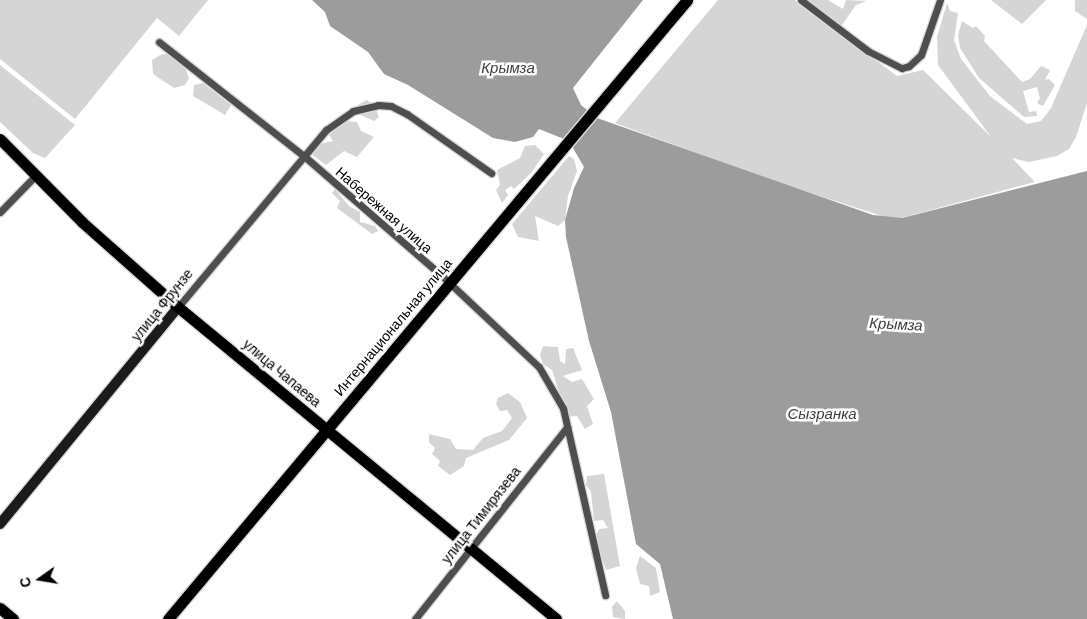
<!DOCTYPE html>
<meta charset="utf-8">
<style>
body{margin:0}
#map{position:relative;width:1087px;height:619px;overflow:hidden;background:#fff;font-family:Barlow,sans-serif}
div>[style]{position:absolute}
.green>*{inset:0;background:#d5d5d5}
.water>*{inset:0;background:#9c9c9c}
.roads{filter:drop-shadow(1px 0 #dbdbdb) drop-shadow(-1px 0 #dbdbdb) drop-shadow(0 1px #dbdbdb) drop-shadow(0 -1px #dbdbdb)}
.street>*{height:7px;margin:-3.5px;padding:0 3.5px;transform-origin:3.5px;border-radius:3.5px;background:#4e4e4e}
.secondary>*{height:10px;margin:-5px;padding:0 5px;transform-origin:5px;border-radius:5px;background:#1b1b1b}
.primary>*{height:11px;margin:-5.5px;padding:0 5.5px;transform-origin:5.5px;border-radius:5.5px;background:#000}
span{translate:-50% -50%;white-space:nowrap;text-align:center;line-height:1.15;-webkit-text-stroke:5px #fff;paint-order:stroke}
.street-label{font-size:14px;color:#000}
.water-label{font-size:15px;color:#3d3d3d;font-style:italic}
.north{position:absolute;left:15px;top:554px;width:50px;height:50px;-webkit-text-stroke:4px #fff;paint-order:stroke;rotate:257deg;font-size:14px;font-weight:700;line-height:20px;text-align:center;color:#000}
.north::after{content:'';display:block;margin:auto;width:18px;height:22px;background:#000;clip-path:polygon(50% 0,100% 100%,50% 72%,0 100%)}
</style>
<div id="map">
<div class="green">
<div style="clip-path:polygon(0 0,208px 0,179px 36px,157px 18px,75px 119px,0 59px)"></div>
<div style="clip-path:polygon(718px 0,795px 0,897px 76px,923px 70px,991px 137px,938px 65px,937px 37px,947px 3px,950px 11px,958px 13px,954px 40px,961px 59px,990px 96px,1027px 124px,1041px 121px,1051px 108px,1087px 25px,1087px 103px,1076px 137px,1069px 149px,1057px 156px,1029px 162px,1012px 158px,1035px 182px,901px 218px,888px 218px,764px 178px,615px 123px)"></div>
<div style="clip-path:polygon(805px 0,828px 0,843px 9px,846px 0,867px 1px,856px 5px,840px 28px)"></div>
<div style="clip-path:polygon(991px 0,1046px 0,1022px 24px)"></div>
<div style="clip-path:polygon(1075px 0,1087px 0,1087px 19px,1075px 11px)"></div>
<div style="clip-path:polygon(962px 21px,973px 28px,976px 26px,985px 36px,984px 41px,1022px 82px,1030px 79px,1041px 66px,1050px 70px,1045px 80px,1049px 79px,1055px 85px,1043px 106px,1037px 103px,1040px 98px,1037px 87px,1023px 91px,1029px 112px,1036px 111px,1037px 116px,1024px 117px,979px 78px,960px 48px,958px 35px)"></div>
<div style="clip-path:polygon(162px 54px,168px 54px,185px 67px,189px 78px,185px 85px,174px 88px,153px 74px,152px 60px)"></div>
<div style="clip-path:polygon(0 65px,75px 125px,45px 158px,33px 153px,0 122px)"></div>
<div style="clip-path:polygon(203px 83px,231px 105px,225px 115px,193px 96px,194px 85px)"></div>
<div style="clip-path:polygon(367px 100px,375px 106px,379px 117px,374px 121px,358px 114px,356px 106px)"></div>
<div style="clip-path:polygon(346px 121px,357px 122px,361px 131px,374px 137px,357px 157px,344px 151px,326px 165px,311px 154px,319px 144px,333px 141px,328px 133px)"></div>
<div style="clip-path:polygon(535px 145px,544px 154px,532px 172px,514px 189px,511px 186px,505px 190px,508px 195px,502px 203px,496px 190px,500px 185px,497px 170px,520px 158px,525px 146px)"></div>
<div style="clip-path:polygon(569px 156px,574px 159px,577px 171px,568px 196px,565px 220px,558px 226px,535px 216px,539px 241px,518px 237px,512px 224px)"></div>
<div style="clip-path:polygon(335px 189px,349px 206px,360px 212px,360px 222px,375px 226px,378px 231px,372px 234px,337px 208px,340px 201px,332px 193px)"></div>
<div style="clip-path:polygon(543px 346px,558px 347px,560px 361px,565px 364px,566px 349px,573px 348px,582px 370px,563px 376px,572px 382px,582px 379px,594px 399px,587px 406px,593px 424px,585px 429px,577px 416px,567px 417px,552px 370px,543px 364px,540px 355px)"></div>
<div style="clip-path:polygon(508px 393px,520px 402px,527px 418px,509px 440px,466px 458px,464px 466px,450px 475px,438px 466px,440px 461px,432px 454px,435px 448px,429px 442px,429px 434px,450px 439px,456px 449px,473px 450px,483px 438px,502px 431px,512px 418px,507px 410px,500px 411px,496px 404px,498px 398px)"></div>
<div style="clip-path:polygon(604px 474px,620px 566px,606px 570px,595px 537px,599px 529px,608px 528px,603px 520px,594px 521px,591px 492px,586px 485px,587px 476px)"></div>
<div style="clip-path:polygon(640px 556px,656px 568px,660px 592px,650px 596px,649px 586px,640px 584px,636px 568px)"></div>
<div style="clip-path:polygon(617px 601px,625px 611px,625px 619px,613px 617px,612px 607px)"></div>
</div>
<div class="water">
<div style="clip-path:polygon(312px 0,643px 0,573px 88px,581px 105px,597px 118px,873px 215px,902px 218px,1087px 171px,1087px 619px,673px 619px,660px 564px,636px 544px,611px 412px,589px 341px,566px 237px,565px 220px,574px 188px,584px 167px,569px 141px,539px 129px,533px 137px,515px 142px,493px 138px,408px 85px,384px 74px,368px 52px,330px 26px,325px 12px)"></div>
</div>
<div class="roads">
<div class="street">
<div style="left:801px;top:0;width:84px;rotate:37.3deg"></div>
<div style="left:868px;top:51px;width:38px;rotate:27deg"></div>
<div style="left:902px;top:68px;width:7px;rotate:-16deg"></div>
<div style="left:909px;top:66px;width:16px;rotate:-43deg"></div>
<div style="left:921px;top:55px;width:58px;rotate:-70.9deg"></div>
<div style="left:159px;top:42px;width:184px;rotate:38.2deg"></div>
<div style="left:304px;top:156px;width:181px;rotate:41deg"></div>
<div style="left:441px;top:275px;width:134px;rotate:43.2deg"></div>
<div style="left:539px;top:367px;width:48px;rotate:59.7deg"></div>
<div style="left:563px;top:408px;width:192px;rotate:77.3deg"></div>
<div style="left:0;top:212px;width:53px;rotate:-45.8deg"></div>
<div style="left:178px;top:307px;width:231px;rotate:-50.1deg"></div>
<div style="left:326px;top:130px;width:33px;rotate:-35deg"></div>
<div style="left:353px;top:111px;width:26px;rotate:-13deg"></div>
<div style="left:378px;top:105px;width:13px;rotate:4deg"></div>
<div style="left:391px;top:106px;width:18px;rotate:27deg"></div>
<div style="left:407px;top:114px;width:103px;rotate:35.1deg"></div>
<div style="left:415px;top:619px;width:245px;rotate:-51.6deg"></div>
</div>
<div class="secondary">
<div style="left:0;top:524px;width:281px;rotate:-50.6deg"></div>
</div>
<div class="primary">
<div style="left:0;top:139px;width:117px;rotate:45.3deg"></div>
<div style="left:82px;top:222px;width:128px;rotate:41.5deg"></div>
<div style="left:178px;top:307px;width:490px;rotate:39.5deg"></div>
<div style="left:0;top:608px;width:17px;rotate:40deg"></div>
<div style="left:168px;top:619px;width:808px;rotate:-50.02deg"></div>
</div>
</div>
<div class="street-label">
<span style="left:384px;top:210px;rotate:41deg">Набережная улица</span>
<span style="left:162px;top:305px;rotate:-51deg">улица Фрунзе</span>
<span style="left:393px;top:327px;rotate:-50deg">Интернациональная улица</span>
<span style="left:282px;top:373px;rotate:40deg">улица Чапаева</span>
<span style="left:481px;top:515px;rotate:-52deg">улица Тимирязева</span>
</div>
<div class="water-label">
<span style="left:508px;top:68px">Крымза</span>
<span style="left:896px;top:324px;rotate:3deg">Крымза</span>
<span style="left:822px;top:414px">Сызранка</span>
</div>
<div class="north">С</div>
</div>
